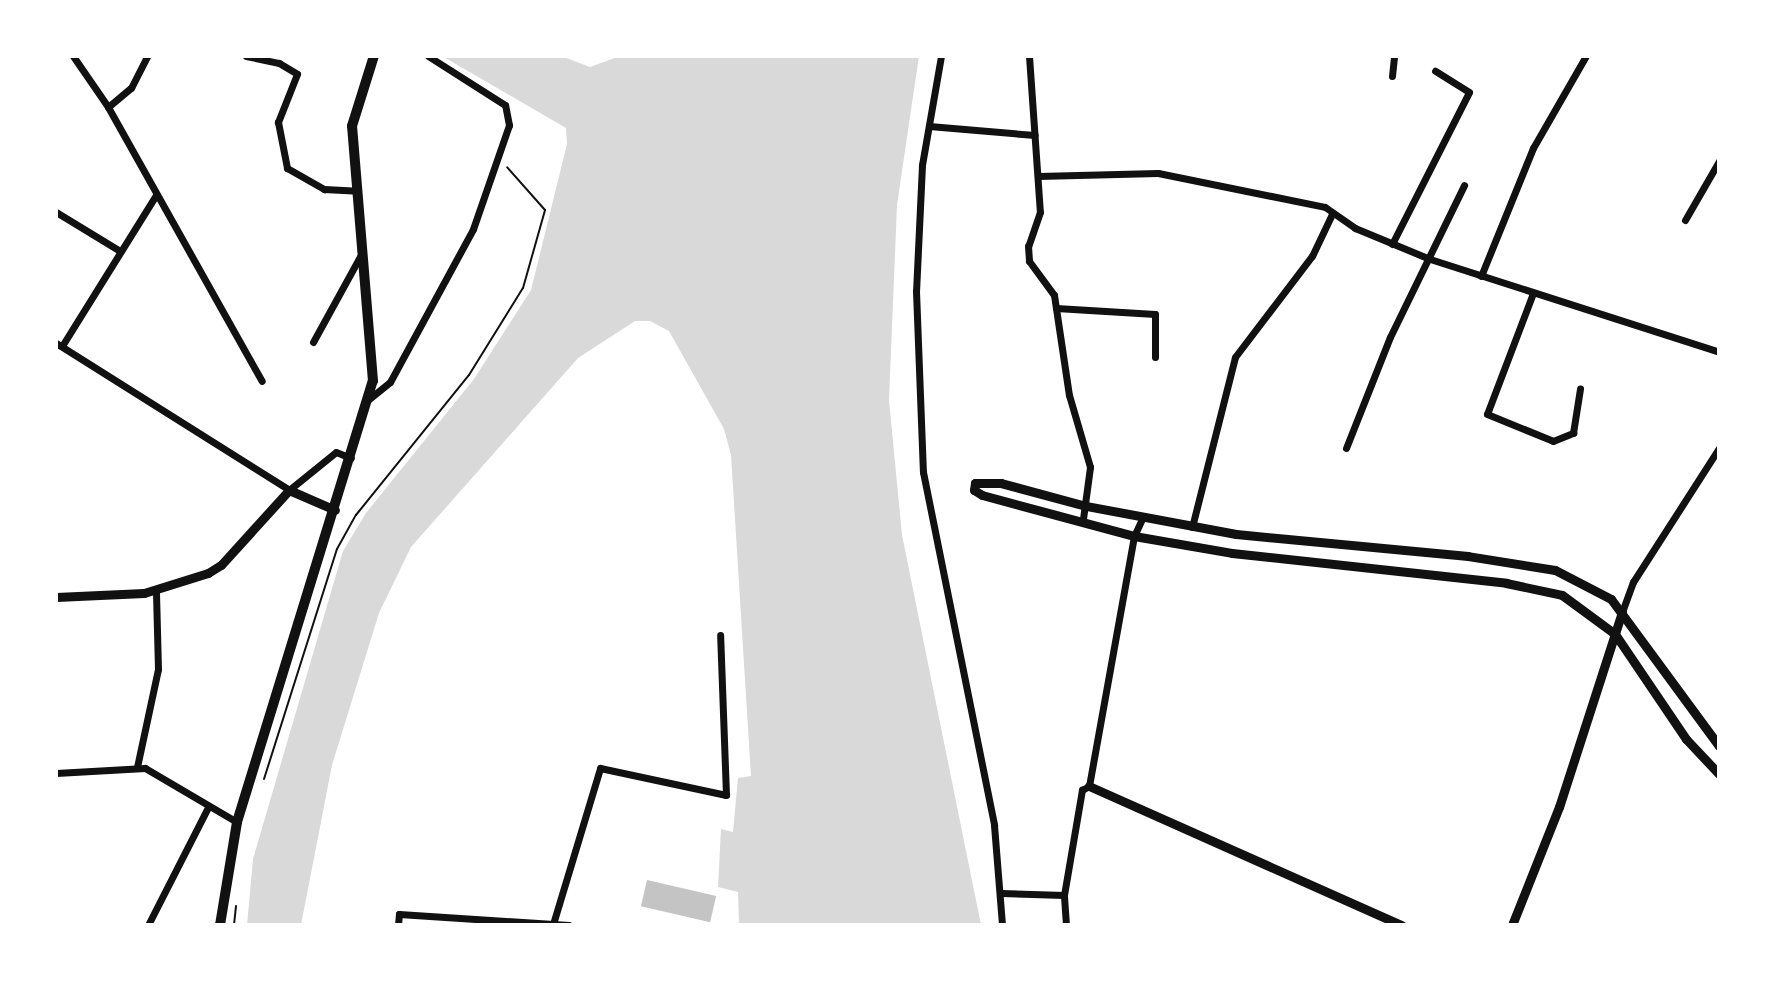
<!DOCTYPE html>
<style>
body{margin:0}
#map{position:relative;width:1775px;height:981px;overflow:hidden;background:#fff;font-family:Montserrat,sans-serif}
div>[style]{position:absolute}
.water>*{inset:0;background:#d9d9d9}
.building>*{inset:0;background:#c4c4c4;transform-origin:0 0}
.path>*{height:2px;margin:-1px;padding:0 1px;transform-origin:1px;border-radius:1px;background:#111}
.minor>*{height:7px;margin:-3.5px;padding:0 3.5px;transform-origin:3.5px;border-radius:3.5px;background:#111}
.tertiary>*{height:9px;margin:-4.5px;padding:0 4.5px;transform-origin:4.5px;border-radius:4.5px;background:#111}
.secondary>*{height:10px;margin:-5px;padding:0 5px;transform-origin:5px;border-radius:5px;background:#111}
span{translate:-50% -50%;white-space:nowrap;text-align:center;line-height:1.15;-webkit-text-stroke:6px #fff;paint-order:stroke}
.frame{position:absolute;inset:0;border:58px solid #fff;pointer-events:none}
</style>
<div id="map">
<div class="water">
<div style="clip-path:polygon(442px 56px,561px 56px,590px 67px,620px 56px,919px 56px,897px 205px,889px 400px,902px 535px,981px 925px,739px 925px,738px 892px,718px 887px,721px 829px,733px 832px,738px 778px,751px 776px,731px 455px,724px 429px,669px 331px,650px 321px,635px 321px,578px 358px,411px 547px,379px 613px,332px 765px,301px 925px,247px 925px,253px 859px,343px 551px,366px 513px,474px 379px,531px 290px,567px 144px,566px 128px)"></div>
</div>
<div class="building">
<div style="left:647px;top:880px;width:71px;height:27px;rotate:13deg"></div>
</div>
<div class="path">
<div style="left:264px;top:779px;width:241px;rotate:-72.4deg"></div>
<div style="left:337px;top:549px;width:39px;rotate:-61deg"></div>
<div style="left:356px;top:515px;width:180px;rotate:-51.1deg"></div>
<div style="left:469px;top:375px;width:102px;rotate:-58.2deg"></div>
<div style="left:523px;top:288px;width:81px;rotate:-74.2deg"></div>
<div style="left:545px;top:210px;width:57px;rotate:-131.5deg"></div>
<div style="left:234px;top:925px;width:19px;rotate:-84deg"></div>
</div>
<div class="minor">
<div style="left:73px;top:56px;width:62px;rotate:55.5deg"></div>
<div style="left:108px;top:107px;width:314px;rotate:60.7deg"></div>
<div style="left:246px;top:56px;width:34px;rotate:12deg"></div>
<div style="left:279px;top:63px;width:21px;rotate:31deg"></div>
<div style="left:297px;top:74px;width:52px;rotate:111.6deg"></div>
<div style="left:278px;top:122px;width:47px;rotate:78.9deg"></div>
<div style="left:287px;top:168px;width:43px;rotate:29.6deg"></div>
<div style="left:324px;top:189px;width:33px;rotate:3deg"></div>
<div style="left:941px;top:56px;width:111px;rotate:99.9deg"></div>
<div style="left:922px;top:165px;width:126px;rotate:92.7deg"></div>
<div style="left:916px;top:291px;width:181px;rotate:87.8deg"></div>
<div style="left:923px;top:472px;width:360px;rotate:78.6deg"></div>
<div style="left:994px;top:825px;width:100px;rotate:85.4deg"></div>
<div style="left:1029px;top:56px;width:156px;rotate:86deg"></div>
<div style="left:1040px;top:212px;width:36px;rotate:109deg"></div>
<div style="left:1028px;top:246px;width:15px;rotate:86deg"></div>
<div style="left:1029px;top:261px;width:42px;rotate:53.7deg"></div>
<div style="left:1054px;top:295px;width:101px;rotate:81.5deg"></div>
<div style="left:1069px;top:395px;width:75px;rotate:73.7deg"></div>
<div style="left:1090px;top:467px;width:52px;rotate:97.7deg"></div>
<div style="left:1392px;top:76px;width:20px;rotate:-84deg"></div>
<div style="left:108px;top:107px;width:30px;rotate:-40deg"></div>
<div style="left:131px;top:88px;width:36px;rotate:-63deg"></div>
<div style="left:929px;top:126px;width:106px;rotate:4.9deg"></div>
<div style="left:1038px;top:176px;width:120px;rotate:-1.4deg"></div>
<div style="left:1158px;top:173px;width:170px;rotate:11.5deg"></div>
<div style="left:1325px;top:207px;width:37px;rotate:35deg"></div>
<div style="left:1355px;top:228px;width:81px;rotate:22.5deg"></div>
<div style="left:1430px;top:259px;width:304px;rotate:17.8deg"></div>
<div style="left:56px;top:212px;width:75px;rotate:31.4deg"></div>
<div style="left:1685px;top:220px;width:68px;rotate:-60deg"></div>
<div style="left:1392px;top:244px;width:170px;rotate:-63.1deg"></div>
<div style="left:1469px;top:92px;width:40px;rotate:-148deg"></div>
<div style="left:1481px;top:276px;width:138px;rotate:-67.9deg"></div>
<div style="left:1533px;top:148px;width:106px;rotate:-60.1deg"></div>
<div style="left:1533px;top:293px;width:129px;rotate:110.8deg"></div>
<div style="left:1487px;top:414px;width:71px;rotate:22.2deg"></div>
<div style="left:1553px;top:441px;width:22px;rotate:-22deg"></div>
<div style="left:1573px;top:433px;width:45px;rotate:-81deg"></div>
<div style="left:1056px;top:308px;width:99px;rotate:3.5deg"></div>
<div style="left:1155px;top:314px;width:43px;rotate:90deg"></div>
<div style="left:313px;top:342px;width:102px;rotate:-61.2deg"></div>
<div style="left:56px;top:343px;width:275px;rotate:32.2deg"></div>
<div style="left:289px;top:490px;width:60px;rotate:-39deg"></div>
<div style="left:336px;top:452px;width:16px;rotate:22deg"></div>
<div style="left:62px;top:346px;width:178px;rotate:-58.1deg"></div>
<div style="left:369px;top:399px;width:27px;rotate:-39deg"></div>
<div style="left:390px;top:382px;width:174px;rotate:-61.5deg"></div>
<div style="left:473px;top:229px;width:110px;rotate:-70.9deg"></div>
<div style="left:509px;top:125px;width:20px;rotate:-101deg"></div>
<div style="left:505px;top:105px;width:91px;rotate:-147.5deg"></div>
<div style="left:1346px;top:448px;width:119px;rotate:-68.4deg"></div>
<div style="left:1390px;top:337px;width:169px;rotate:-64deg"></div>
<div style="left:1192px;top:527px;width:175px;rotate:-75.8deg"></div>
<div style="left:1235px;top:357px;width:127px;rotate:-52.7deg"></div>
<div style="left:1312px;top:256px;width:47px;rotate:-64.5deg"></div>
<div style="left:1622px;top:612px;width:32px;rotate:-70deg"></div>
<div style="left:1633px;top:582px;width:159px;rotate:-57.3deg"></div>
<div style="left:137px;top:767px;width:100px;rotate:-77.9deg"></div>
<div style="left:158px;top:669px;width:79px;rotate:-91.5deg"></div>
<div style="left:56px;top:773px;width:89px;rotate:-3.2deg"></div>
<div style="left:145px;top:768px;width:107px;rotate:30.4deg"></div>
<div style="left:1001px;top:893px;width:63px;rotate:1.8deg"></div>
<div style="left:553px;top:924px;width:163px;rotate:-73.2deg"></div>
<div style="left:600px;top:768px;width:129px;rotate:12.1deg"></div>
<div style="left:726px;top:795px;width:160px;rotate:-92.1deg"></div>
<div style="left:148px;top:925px;width:132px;rotate:-63deg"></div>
<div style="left:398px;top:925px;width:11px;rotate:-85deg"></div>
<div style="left:399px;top:914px;width:170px;rotate:3.7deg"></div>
<div style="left:1066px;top:925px;width:30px;rotate:-94deg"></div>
<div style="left:1064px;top:895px;width:107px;rotate:-80.3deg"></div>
<div style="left:1082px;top:790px;width:8px;rotate:-30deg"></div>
<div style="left:1089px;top:786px;width:254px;rotate:-79.8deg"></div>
<div style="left:1134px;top:536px;width:21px;rotate:-65deg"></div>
</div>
<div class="tertiary">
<div style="left:56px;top:597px;width:88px;rotate:-2.6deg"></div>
<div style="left:144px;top:593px;width:67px;rotate:-17.4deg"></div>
<div style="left:208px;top:573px;width:15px;rotate:-32deg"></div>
<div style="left:221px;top:565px;width:101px;rotate:-47.8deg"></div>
<div style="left:289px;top:490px;width:50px;rotate:23.5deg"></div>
<div style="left:1719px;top:746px;width:182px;rotate:-126.3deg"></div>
<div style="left:1611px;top:599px;width:63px;rotate:-152.6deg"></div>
<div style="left:1555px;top:570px;width:88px;rotate:-170.9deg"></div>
<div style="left:1468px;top:556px;width:233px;rotate:-174.6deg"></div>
<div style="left:1236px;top:534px;width:153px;rotate:-169.4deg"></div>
<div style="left:1086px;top:506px;width:88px;rotate:-164.9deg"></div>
<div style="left:1001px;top:483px;width:26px;rotate:180deg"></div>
<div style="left:975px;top:483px;width:7px;rotate:98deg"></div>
<div style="left:974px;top:490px;width:9px;rotate:32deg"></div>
<div style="left:982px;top:495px;width:157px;rotate:15.1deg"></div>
<div style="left:1134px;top:536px;width:99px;rotate:9.8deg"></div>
<div style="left:1232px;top:553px;width:276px;rotate:6.2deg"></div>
<div style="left:1506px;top:583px;width:57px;rotate:12.1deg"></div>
<div style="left:1562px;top:595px;width:66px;rotate:36.3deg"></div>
<div style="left:1615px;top:634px;width:127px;rotate:55.9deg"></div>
<div style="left:1686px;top:739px;width:48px;rotate:46.7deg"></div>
<div style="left:1089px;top:786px;width:342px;rotate:24deg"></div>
<div style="left:1512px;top:925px;width:127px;rotate:-68.3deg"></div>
<div style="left:1559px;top:807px;width:205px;rotate:-72.1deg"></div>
</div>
<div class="secondary">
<div style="left:220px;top:925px;width:104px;rotate:-80.6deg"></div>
<div style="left:237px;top:822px;width:461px;rotate:-72.9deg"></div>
<div style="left:373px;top:381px;width:256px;rotate:-94.7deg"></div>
<div style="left:352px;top:126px;width:73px;rotate:-72.6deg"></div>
</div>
<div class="frame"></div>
</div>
